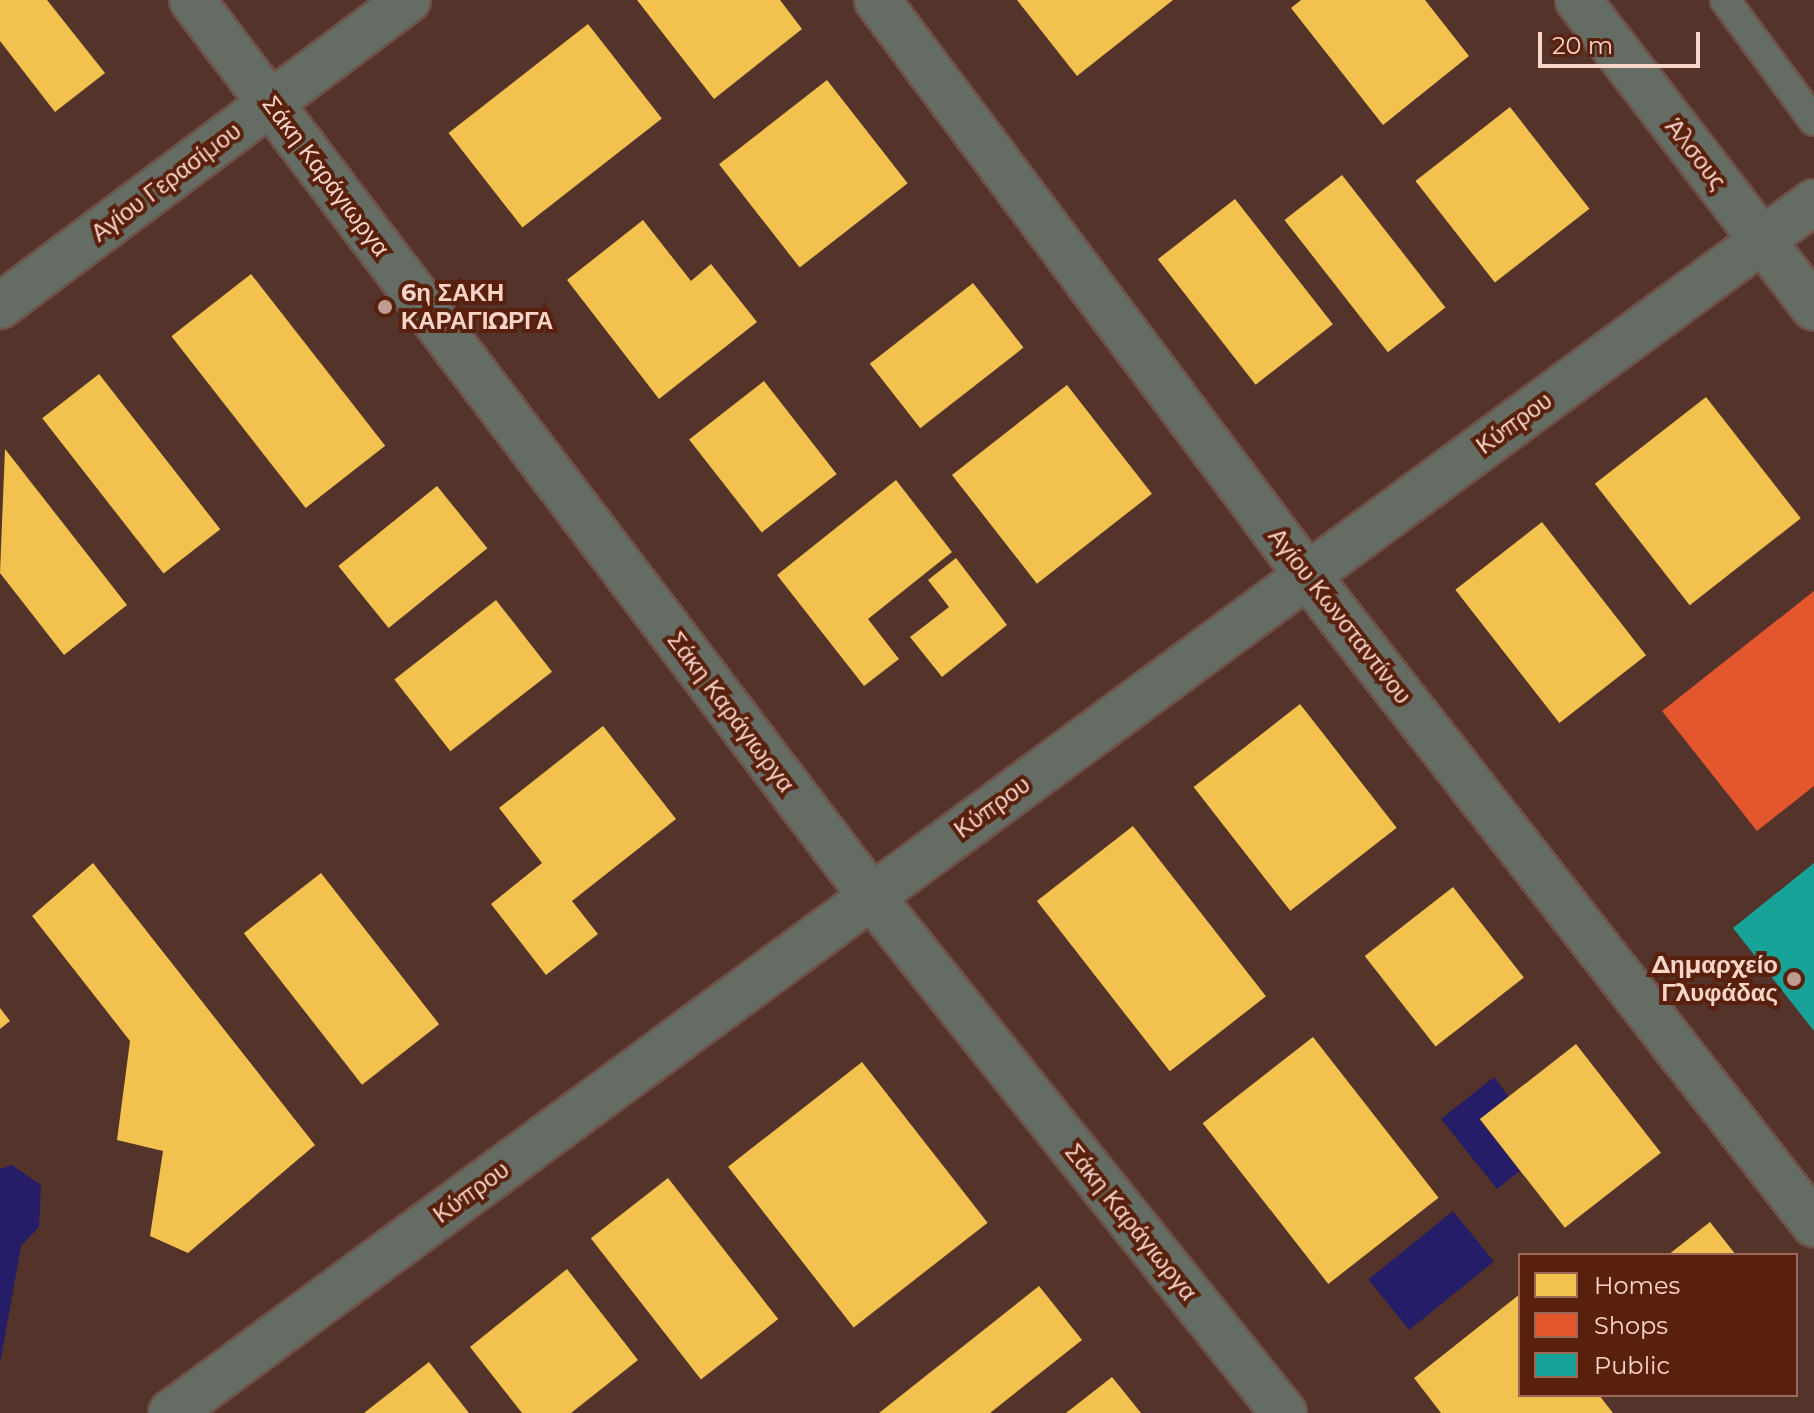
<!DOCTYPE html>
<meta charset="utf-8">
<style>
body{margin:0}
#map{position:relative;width:1814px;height:1413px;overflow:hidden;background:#54342a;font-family:Montserrat,sans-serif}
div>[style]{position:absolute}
.water>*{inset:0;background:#261d68;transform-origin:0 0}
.homes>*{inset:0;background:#f2c14e;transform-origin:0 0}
.shops>*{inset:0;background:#e4572e}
.public>*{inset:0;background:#17a398}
.roads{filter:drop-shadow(2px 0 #6e524a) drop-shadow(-2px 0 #6e524a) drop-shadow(0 2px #6e524a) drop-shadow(0 -2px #6e524a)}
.service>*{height:28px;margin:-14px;padding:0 14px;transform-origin:14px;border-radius:14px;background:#646c63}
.minor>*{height:44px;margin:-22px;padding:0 22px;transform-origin:22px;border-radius:22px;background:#646c63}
.tertiary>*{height:44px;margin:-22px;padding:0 22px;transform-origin:22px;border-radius:22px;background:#646c63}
.dots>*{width:22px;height:22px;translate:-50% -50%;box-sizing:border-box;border:4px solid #59200e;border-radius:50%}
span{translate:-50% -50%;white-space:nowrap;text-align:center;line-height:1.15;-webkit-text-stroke:8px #59200e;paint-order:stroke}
.street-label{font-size:24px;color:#f9d4c9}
.poi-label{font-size:24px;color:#f9d4c9;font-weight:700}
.left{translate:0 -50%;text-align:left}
.right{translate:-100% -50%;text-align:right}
.legend{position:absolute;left:1518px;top:1253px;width:280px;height:144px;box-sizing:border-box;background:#59200e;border:2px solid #996859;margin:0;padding:10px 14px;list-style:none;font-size:24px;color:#f9d4c9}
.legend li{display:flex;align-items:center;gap:16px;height:40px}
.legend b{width:40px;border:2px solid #996859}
.scale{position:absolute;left:1538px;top:32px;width:162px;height:36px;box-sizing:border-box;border:4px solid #f9d4c9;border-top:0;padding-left:10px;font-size:24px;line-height:28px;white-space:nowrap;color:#f9d4c9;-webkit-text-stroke:6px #59200e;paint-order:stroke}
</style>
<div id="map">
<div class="water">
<div style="clip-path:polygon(1494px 1077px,1509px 1097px,1480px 1120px,1520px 1171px,1497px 1189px,1441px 1119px)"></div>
<div style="clip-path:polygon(12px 1165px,41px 1185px,39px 1227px,21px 1246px,0 1364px,0 1169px)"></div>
<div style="left:1453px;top:1211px;width:65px;height:109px;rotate:51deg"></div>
</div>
<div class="homes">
<div style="clip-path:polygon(0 0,47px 0,105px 73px,55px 112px,0 41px)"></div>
<div style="clip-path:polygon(637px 0,780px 0,802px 29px,714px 99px)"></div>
<div style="clip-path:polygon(1017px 0,1173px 0,1077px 76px)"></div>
<div style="clip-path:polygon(1301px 0,1425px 0,1469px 56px,1383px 125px,1291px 8px)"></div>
<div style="left:588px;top:24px;width:120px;height:177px;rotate:52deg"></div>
<div style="left:827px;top:80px;width:131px;height:137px;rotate:52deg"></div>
<div style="left:1510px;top:107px;width:129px;height:120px;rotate:52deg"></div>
<div style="left:1342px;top:175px;width:168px;height:73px;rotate:52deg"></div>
<div style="left:1235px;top:199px;width:159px;height:98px;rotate:52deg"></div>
<div style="clip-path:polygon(643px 220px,691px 281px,711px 264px,757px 322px,659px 399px,567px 280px)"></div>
<div style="left:251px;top:274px;width:218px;height:101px;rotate:52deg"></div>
<div style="left:973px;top:283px;width:82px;height:131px;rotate:52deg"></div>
<div style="left:99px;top:374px;width:197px;height:72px;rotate:52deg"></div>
<div style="left:764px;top:381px;width:118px;height:95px;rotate:52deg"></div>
<div style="left:1067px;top:385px;width:138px;height:146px;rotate:52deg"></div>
<div style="left:1706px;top:397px;width:154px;height:141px;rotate:52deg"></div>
<div style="clip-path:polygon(5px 449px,127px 605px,64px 655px,0 573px)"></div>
<div style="clip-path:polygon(896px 480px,952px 552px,868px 619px,899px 659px,864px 686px,777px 575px)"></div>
<div style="left:437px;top:486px;width:80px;height:127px;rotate:51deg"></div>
<div style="left:1542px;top:522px;width:169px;height:110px;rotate:52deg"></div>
<div style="clip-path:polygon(956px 558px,1007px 625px,942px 677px,910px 637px,949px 607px,928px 580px)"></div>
<div style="left:496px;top:600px;width:91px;height:129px;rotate:52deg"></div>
<div style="left:1300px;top:704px;width:157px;height:135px;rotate:52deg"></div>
<div style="clip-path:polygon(603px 726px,676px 819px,572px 901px,598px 934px,546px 975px,491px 904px,542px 863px,499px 808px)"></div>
<div style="left:1133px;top:826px;width:216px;height:122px;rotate:52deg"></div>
<div style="clip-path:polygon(93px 863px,315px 1145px,188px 1253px,150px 1236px,163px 1151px,117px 1140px,130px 1041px,32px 916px)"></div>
<div style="left:321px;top:873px;width:192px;height:98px;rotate:52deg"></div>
<div style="left:1453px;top:887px;width:115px;height:112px;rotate:52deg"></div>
<div style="clip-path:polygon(0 1008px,10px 1021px,0 1029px)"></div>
<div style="left:1313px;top:1037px;width:204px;height:140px;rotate:52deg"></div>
<div style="left:1576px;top:1044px;width:138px;height:122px;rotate:52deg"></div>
<div style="left:862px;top:1062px;width:204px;height:170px;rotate:52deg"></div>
<div style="left:668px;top:1178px;width:179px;height:98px;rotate:52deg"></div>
<div style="clip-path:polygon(1710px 1222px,1736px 1255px,1668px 1255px)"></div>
<div style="clip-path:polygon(567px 1269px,638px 1360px,571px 1413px,522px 1413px,470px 1347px)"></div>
<div style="clip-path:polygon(1039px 1286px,1082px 1340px,990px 1413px,879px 1413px)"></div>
<div style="clip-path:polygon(1520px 1294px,1520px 1395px,1599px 1395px,1613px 1413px,1441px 1413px,1414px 1378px)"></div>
<div style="clip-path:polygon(429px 1362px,469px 1413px,364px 1413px)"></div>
<div style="clip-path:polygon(1112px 1377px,1141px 1413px,1066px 1413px)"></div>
</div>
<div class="shops">
<div style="clip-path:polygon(1814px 591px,1814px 786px,1757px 831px,1662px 711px)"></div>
</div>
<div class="public">
<div style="clip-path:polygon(1814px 863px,1814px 1031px,1733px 928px)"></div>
</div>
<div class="roads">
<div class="service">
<div style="left:1725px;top:0;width:150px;rotate:53.7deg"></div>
</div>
<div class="minor">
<div style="left:877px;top:0;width:718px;rotate:53.21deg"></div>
<div style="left:1307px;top:575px;width:824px;rotate:52deg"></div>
<div style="left:1578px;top:0;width:388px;rotate:52.5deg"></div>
<div style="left:0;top:306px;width:510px;rotate:-36.87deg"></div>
</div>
<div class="tertiary">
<div style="left:192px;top:0;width:1124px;rotate:52.84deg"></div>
<div style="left:871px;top:896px;width:662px;rotate:51.38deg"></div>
<div style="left:171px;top:1413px;width:2041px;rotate:-36.39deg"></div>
</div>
</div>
<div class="dots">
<div style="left:385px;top:307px;background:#bf9c91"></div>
<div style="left:1794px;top:979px;background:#bf9c91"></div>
</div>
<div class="street-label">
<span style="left:1696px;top:154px;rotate:52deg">Άλσους</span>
<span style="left:326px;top:176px;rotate:53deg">Σάκη Καράγιωργα</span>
<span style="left:166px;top:182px;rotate:-37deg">Αγίου Γερασίμου</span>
<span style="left:1514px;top:423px;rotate:-36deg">Κύπρου</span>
<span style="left:1340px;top:616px;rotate:52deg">Αγίου Κωνσταντίνου</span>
<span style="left:731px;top:712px;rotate:53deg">Σάκη Καράγιωργα</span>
<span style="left:992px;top:807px;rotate:-36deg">Κύπρου</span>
<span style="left:471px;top:1192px;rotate:-36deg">Κύπρου</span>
<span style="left:1131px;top:1222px;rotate:51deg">Σάκη Καράγιωργα</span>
</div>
<div class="poi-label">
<span class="left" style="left:401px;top:307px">6η ΣΑΚΗ<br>ΚΑΡΑΓΙΩΡΓΑ</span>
<span class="right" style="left:1778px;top:979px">Δημαρχείο<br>Γλυφάδας</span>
</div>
<ul class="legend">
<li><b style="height:22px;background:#f2c14e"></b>Homes</li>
<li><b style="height:22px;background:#e4572e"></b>Shops</li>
<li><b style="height:22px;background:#17a398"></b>Public</li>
</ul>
<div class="scale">20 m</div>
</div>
